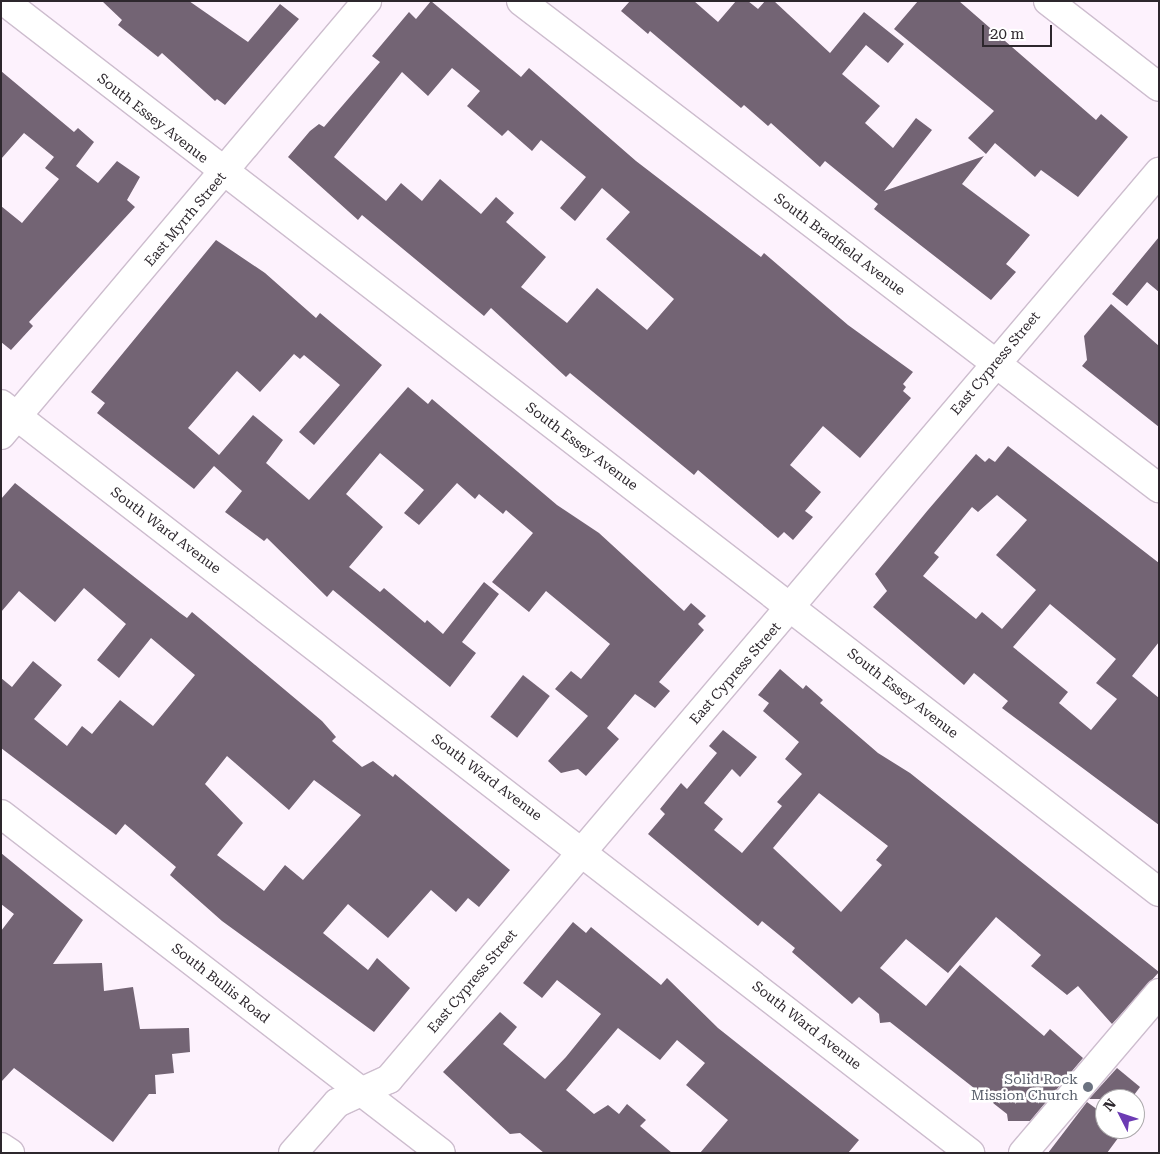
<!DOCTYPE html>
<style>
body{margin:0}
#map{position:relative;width:1160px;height:1154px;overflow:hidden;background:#fdf2fd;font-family:"Roboto Serif",serif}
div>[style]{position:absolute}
.building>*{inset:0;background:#736474;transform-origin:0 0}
.roads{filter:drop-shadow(1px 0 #cdbdce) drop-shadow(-1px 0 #cdbdce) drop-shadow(0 1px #cdbdce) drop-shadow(0 -1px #cdbdce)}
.minor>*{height:28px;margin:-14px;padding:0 14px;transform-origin:14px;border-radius:14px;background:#fff}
.dots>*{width:14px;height:14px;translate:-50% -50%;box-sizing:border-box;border:2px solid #fff;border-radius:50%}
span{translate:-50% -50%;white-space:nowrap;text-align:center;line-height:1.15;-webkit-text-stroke:5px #fff;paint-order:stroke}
.street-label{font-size:14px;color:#2d272d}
.worship-label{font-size:14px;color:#5b616d}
.right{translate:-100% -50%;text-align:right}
.frame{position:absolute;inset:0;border:2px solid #2d272d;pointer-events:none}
.north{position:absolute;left:1095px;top:1089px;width:50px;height:50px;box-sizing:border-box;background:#fff;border:1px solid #aba9ab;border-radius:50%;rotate:311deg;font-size:14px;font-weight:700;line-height:20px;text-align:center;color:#2d272d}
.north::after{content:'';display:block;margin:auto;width:18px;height:22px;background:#6c3bb3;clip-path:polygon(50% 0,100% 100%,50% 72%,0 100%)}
.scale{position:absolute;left:982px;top:25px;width:70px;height:22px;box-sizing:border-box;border:2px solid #2d272d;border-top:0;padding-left:6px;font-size:15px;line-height:18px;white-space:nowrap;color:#2d272d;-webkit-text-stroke:4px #fff;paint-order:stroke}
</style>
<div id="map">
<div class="building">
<div style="clip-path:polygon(102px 1px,189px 1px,248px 42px,280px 4px,299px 19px,225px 105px,217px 99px,215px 101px,162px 53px,158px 57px,118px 25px,122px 20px)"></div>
<div style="clip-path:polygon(evenodd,431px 1px,521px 77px,529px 68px,636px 161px,761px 257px,764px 253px,848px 325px,913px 372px,903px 384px,906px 387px,903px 391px,911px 398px,860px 458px,823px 426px,790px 465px,821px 492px,805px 511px,813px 517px,793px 540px,784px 532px,778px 538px,698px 470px,694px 475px,570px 373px,566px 377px,491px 308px,484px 316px,362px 215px,358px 220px,288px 157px,310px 131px,319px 124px,324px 127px,380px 62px,372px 56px,409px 12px,416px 19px,431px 1px,452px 68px,480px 91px,467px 106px,502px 136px,508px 130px,532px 151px,541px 140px,586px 177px,560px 208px,575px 221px,602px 188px,630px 212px,606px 239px,674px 299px,647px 330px,597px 288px,567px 323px,521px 287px,546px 257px,506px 222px,514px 213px,496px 197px,481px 214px,440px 179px,422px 201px,401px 183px,386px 201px,334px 157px,402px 72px,428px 96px,452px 68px)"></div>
<div style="clip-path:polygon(630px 1px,694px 1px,718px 22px,736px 1px,748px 1px,758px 9px,765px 1px,774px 1px,830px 53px,864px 12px,904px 44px,888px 63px,866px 45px,842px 74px,880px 106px,865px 123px,893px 148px,916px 118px,932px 130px,884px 191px,984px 156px,962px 184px,1030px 235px,1006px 264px,1016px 272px,991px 300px,874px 209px,878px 204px,825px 161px,820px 167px,771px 123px,768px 126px,744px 105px,741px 108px,650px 31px,648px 34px,621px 11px)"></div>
<div style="clip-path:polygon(918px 1px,959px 1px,1096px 120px,1101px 114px,1128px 137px,1078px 197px,1041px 170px,1035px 177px,995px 143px,986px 154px,968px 138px,994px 111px,894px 29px)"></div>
<div style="clip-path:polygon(1px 71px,74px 132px,78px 128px,94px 142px,76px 166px,98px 183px,117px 161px,140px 177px,127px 200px,135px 207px,29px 322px,33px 326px,11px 350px,1px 342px,1px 206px,22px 223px,59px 179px,45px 168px,54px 157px,24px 133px,1px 159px)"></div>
<div style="clip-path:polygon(1159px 237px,1159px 292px,1147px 282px,1127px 306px,1112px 294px)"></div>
<div style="clip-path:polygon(216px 240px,265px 273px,316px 318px,320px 313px,382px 365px,314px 445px,299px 432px,340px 385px,304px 355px,300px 359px,294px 354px,260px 392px,237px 371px,188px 428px,219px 455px,253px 415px,283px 440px,266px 463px,309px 500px,408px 387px,428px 404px,432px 399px,557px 505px,599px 533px,684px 611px,691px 603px,706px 616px,698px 624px,704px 630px,659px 682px,670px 691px,655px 708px,635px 694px,607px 728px,619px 739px,586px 776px,578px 769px,561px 773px,548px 761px,588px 716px,555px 689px,571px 671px,581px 679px,610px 644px,546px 591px,529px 612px,492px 582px,533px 533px,506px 510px,503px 514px,479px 494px,475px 499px,457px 483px,419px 525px,404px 513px,424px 490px,380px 453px,346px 494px,383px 527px,349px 567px,380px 592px,384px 588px,425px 623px,427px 620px,443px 634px,484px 582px,499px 594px,462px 642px,476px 653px,450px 687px,333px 590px,327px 597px,267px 538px,264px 541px,225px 512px,242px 491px,214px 466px,194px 489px,97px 413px,105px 403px,91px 392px)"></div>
<div style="clip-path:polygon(1111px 304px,1159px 346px,1159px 427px,1082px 366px,1087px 360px,1084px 336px)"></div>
<div style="clip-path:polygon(evenodd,1008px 446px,1159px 563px,1159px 642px,1132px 676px,1159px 698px,1159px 825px,1002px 708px,1008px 701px,974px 673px,964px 685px,873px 607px,887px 591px,875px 574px,928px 510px,976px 454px,985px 462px,989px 458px,995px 462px,1008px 446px,997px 495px,1027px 520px,996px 555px,1036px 590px,1002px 629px,982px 612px,976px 619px,923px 576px,939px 557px,934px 553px,972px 507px,978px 512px,997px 495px,1008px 446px,1050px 604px,1116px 659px,1096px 683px,1117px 699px,1091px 730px,1059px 703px,1068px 692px,1013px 647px,1050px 604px)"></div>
<div style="clip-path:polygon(evenodd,15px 483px,180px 613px,187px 618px,192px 612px,322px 721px,336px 737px,332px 741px,362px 767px,373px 761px,393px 777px,395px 774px,510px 870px,479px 907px,468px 898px,456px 912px,431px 890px,388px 938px,348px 904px,323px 933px,368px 970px,377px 958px,410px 988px,374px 1032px,222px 921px,170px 875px,176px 867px,125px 824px,116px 835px,1px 748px,1px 678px,12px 687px,33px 661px,62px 685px,34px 719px,67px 746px,82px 726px,92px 734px,120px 700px,153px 726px,195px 675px,151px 638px,119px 678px,97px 660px,126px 624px,84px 588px,55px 622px,19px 591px,1px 612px,1px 499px,15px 483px,227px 756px,289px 810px,314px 780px,361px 815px,303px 880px,285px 865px,264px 891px,217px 855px,243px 823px,205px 784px,227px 756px)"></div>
<div style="clip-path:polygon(evenodd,780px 669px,803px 689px,806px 685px,823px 700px,820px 703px,878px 753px,910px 773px,1159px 972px,1112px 1024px,1078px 986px,1067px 995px,1031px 966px,1041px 955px,996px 917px,948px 973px,906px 939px,880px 968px,926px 1006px,960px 965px,1044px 1036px,1050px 1029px,1083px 1058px,1030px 1121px,1008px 1121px,1007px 1114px,890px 1022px,880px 1023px,879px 1014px,859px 997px,852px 1004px,792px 952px,795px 948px,762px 921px,758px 926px,648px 834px,665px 814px,660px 809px,681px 783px,687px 789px,717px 753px,709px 746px,723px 730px,757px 757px,740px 777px,732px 769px,704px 803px,723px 819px,714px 830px,742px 853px,782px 806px,777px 802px,802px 774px,785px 759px,799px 742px,763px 711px,769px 703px,758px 695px,780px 669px,819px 793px,888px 846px,876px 860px,882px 865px,841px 912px,773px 848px,819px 793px)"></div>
<div style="left:523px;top:675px;width:34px;height:53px;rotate:38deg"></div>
<div style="clip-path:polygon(1px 853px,83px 920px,53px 964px,102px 963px,104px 991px,133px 987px,140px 1029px,189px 1028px,190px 1052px,172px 1054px,174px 1073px,155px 1075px,156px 1094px,149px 1094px,113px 1142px,14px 1068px,1px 1082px,1px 931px,14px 914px,1px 904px)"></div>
<div style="clip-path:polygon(573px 922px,586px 933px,591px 927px,661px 985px,667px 978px,718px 1028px,859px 1140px,848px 1153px,700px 1153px,728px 1120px,686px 1085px,705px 1063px,677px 1040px,660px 1060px,618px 1028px,566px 1090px,594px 1114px,608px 1105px,619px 1114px,627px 1104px,646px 1120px,640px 1126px,672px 1153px,544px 1153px,520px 1133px,510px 1134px,443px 1072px,500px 1012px,517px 1027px,503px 1044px,545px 1079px,566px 1057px,601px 1014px,557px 980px,542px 998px,523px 983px)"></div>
<div style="clip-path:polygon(1117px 1068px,1140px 1087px,1131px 1099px,1089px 1099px)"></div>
<div style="clip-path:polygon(1087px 1102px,1105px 1115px,1105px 1129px,1124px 1130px,1107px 1153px,1048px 1153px)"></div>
</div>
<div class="roads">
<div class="minor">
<div style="left:4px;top:1px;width:1459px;rotate:37.65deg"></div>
<div style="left:521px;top:1px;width:803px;rotate:37.36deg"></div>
<div style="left:1048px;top:1px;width:140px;rotate:37.8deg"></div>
<div style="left:1px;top:404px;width:1225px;rotate:37.7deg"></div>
<div style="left:1px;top:435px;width:568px;rotate:-49.86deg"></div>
<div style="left:1px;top:814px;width:555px;rotate:37.61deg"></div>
<div style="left:1px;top:1147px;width:11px;rotate:34deg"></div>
<div style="left:293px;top:1153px;width:67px;rotate:-48.7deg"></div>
<div style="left:337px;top:1103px;width:57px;rotate:-24.8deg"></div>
<div style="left:389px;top:1079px;width:1190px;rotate:-49.67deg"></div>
<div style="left:1023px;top:1153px;width:210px;rotate:-49.6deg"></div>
</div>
</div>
<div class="dots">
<div style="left:1088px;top:1087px;background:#6b7280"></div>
</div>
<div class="street-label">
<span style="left:153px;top:118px;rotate:38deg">South Essey Avenue</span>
<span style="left:185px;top:219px;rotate:-50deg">East Myrrh Street</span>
<span style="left:840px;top:244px;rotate:37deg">South Bradfield Avenue</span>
<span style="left:995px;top:363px;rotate:-50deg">East Cypress Street</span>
<span style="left:582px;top:446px;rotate:37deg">South Essey Avenue</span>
<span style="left:166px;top:530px;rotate:37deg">South Ward Avenue</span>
<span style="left:735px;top:673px;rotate:-49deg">East Cypress Street</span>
<span style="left:903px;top:693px;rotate:38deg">South Essey Avenue</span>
<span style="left:487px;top:777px;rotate:37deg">South Ward Avenue</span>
<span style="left:472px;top:981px;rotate:-50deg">East Cypress Street</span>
<span style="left:221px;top:983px;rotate:38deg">South Bullis Road</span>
<span style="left:807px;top:1025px;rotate:38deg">South Ward Avenue</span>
</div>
<div class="worship-label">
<span class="right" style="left:1078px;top:1087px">Solid Rock<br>Mission Church</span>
</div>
<div class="frame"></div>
<div class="north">N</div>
<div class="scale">20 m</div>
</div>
